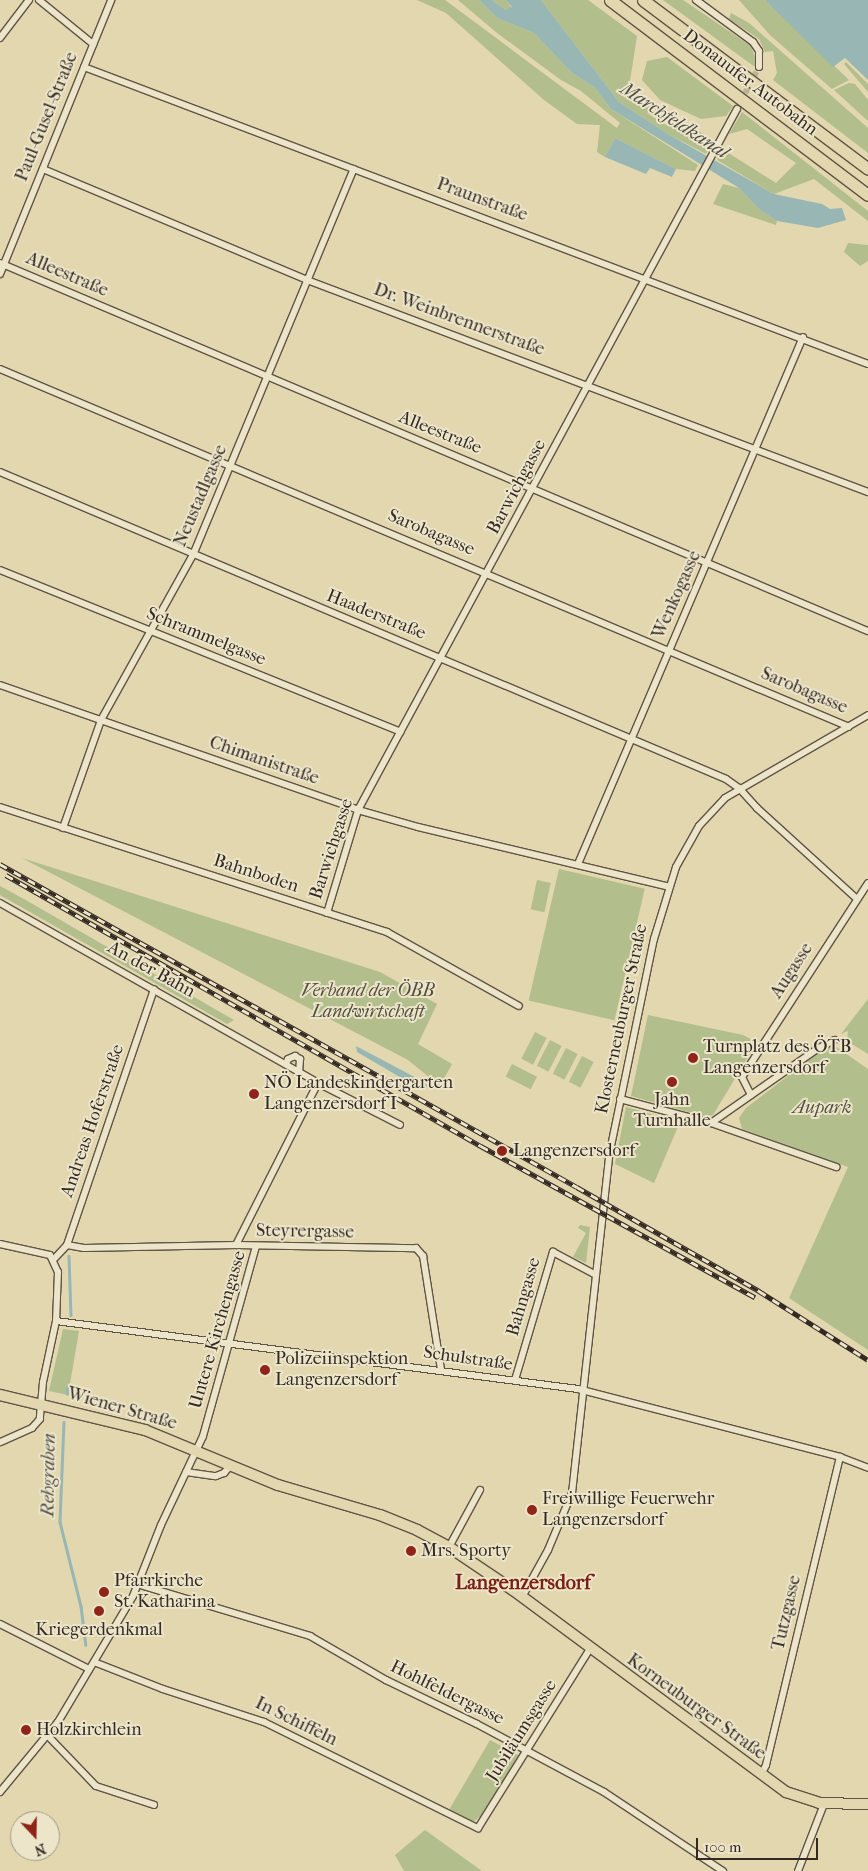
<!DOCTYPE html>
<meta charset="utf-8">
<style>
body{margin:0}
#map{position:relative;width:868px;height:1871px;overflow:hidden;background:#e2d7ae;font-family:"IM FELL French Canon",serif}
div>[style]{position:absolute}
.green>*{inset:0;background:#b2be8b;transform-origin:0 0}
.water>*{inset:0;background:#98b7b4}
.stream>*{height:2.5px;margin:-1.25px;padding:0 1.25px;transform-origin:1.25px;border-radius:1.25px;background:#98b7b4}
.minor-tunnel>*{height:6px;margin-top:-3px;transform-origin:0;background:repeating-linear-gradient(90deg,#bfb492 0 6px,transparent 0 9px)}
.roads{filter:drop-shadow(1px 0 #605446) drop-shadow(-1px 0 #605446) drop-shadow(0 1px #605446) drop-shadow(0 -1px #605446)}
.minor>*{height:6px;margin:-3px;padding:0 3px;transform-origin:3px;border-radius:3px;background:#ece5ca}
.primary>*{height:10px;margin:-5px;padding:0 5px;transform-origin:5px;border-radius:5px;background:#e2d7ae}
.motorway>*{height:11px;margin:-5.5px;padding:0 5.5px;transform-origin:5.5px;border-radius:5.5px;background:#e2d7ae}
.rail>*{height:4.5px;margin-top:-2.25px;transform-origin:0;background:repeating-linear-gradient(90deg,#ece5ca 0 8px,#342923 0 16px);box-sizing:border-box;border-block:1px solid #342923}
.dots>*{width:14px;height:14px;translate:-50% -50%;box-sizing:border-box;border:2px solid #ece5ca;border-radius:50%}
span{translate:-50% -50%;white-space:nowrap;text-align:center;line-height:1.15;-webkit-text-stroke:4px #ece5ca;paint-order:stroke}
.street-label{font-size:18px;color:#342923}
.park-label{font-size:18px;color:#544e3d;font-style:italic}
.poi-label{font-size:18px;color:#342923}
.left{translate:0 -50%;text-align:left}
.water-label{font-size:19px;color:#4d4c47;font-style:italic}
.quarter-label{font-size:20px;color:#7a1f14;font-weight:700}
.north{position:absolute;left:10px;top:1811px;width:50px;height:50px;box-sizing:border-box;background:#ece5ca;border:1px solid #a29a87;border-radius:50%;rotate:159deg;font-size:14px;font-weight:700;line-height:20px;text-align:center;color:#342923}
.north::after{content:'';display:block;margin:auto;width:18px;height:22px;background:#8f2418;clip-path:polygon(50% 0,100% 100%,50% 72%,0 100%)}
.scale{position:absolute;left:696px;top:1838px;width:122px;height:22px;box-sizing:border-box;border:2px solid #342923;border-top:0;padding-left:6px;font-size:15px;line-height:18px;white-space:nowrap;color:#342923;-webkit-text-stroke:4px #ece5ca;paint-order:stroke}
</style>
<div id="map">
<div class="green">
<div style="clip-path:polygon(417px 0,445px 0,617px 128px,620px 123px,581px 91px,561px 80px,497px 33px,458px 0,479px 0,497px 18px,534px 33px,571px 72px,594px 87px,611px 109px,698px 165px,695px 171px,676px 169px,615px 138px,605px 157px,597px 152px,600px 125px,577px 124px,544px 100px,446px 13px)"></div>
<div style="clip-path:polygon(492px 0,505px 0,512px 8px,506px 10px)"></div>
<div style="clip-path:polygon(541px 0,588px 0,637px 36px,630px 81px,636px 94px,658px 109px,654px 116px,645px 112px,666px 125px,685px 123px,712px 139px,706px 154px,668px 134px,619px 102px)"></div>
<div style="clip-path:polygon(663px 0,683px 0,751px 46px,756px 60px,755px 67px)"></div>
<div style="clip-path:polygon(739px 0,765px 0,849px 80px,832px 89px,770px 35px)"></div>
<div style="clip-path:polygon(731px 13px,749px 23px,868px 128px,868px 153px,773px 80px,777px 73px,773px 51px,765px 52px,759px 39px,729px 19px)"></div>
<div style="clip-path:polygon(667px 57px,733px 106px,726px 116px,701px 119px,660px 100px,642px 80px,647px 61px)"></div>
<div style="clip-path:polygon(846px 62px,868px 84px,868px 92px,844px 64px)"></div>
<div style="clip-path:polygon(849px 83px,855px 84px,868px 100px,868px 121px,834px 90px)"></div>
<div style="clip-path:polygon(742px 112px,868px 211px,868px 221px,814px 179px,774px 194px,717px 160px,722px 149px,776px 183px,796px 163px,747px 129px,729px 134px)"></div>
<div style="clip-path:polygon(723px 184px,739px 188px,760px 210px,777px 221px,776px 225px,713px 204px)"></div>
<div style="clip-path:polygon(848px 243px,868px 245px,868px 261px,860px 266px,844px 252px)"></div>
<div style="clip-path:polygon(22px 858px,380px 972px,437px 1004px,418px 1044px,452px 1064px,440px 1086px,408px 1060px)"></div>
<div style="left:559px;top:869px;width:88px;height:135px;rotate:13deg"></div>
<div style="left:537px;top:880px;width:14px;height:30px;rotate:12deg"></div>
<div style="clip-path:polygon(0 886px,24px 899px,234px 1020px,227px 1024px,0 895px)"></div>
<div style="clip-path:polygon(868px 999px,868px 1054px,847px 1041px,848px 1031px,841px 1034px)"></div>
<div style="clip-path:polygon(648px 1015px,743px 1035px,757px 1042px,713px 1115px,706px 1117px,631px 1096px)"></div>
<div style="left:535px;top:1032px;width:13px;height:30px;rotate:27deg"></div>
<div style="left:550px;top:1040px;width:13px;height:29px;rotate:27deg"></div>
<div style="clip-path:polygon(827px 1046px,835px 1046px,868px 1069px,868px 1350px,789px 1298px,848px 1167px,742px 1129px,739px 1118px,746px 1108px)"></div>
<div style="left:566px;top:1048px;width:13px;height:29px;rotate:27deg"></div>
<div style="left:582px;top:1056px;width:13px;height:29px;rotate:27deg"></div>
<div style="left:512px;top:1064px;width:28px;height:14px;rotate:27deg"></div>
<div style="clip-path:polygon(626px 1107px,680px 1122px,654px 1183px,615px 1164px)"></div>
<div style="clip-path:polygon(580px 1225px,590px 1227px,586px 1263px,573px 1257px,586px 1233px,578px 1228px)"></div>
<div style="clip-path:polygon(63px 1329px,79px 1331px,68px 1395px,49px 1391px)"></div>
<div style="clip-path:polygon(490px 1740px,518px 1755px,520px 1759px,482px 1815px,473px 1822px,449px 1810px)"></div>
<div style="clip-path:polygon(425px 1830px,482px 1871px,404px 1871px,395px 1855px)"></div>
</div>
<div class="water">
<div style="clip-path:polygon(479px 0,492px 0,506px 10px,512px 7px,505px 0,541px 0,619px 102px,668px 134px,774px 194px,822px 204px,830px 209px,842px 208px,846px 220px,818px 228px,777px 221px,760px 210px,739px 188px,611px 109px,594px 87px,571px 72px,534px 33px,497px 18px)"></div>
<div style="clip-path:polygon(765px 0,868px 0,868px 80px,845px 58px,833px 67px)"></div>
<div style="clip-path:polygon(615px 138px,676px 169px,672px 177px,650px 168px,646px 174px,605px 157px)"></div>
<div style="clip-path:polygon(356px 1046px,426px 1083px,428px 1088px,422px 1090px,357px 1052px)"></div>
</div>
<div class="stream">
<div style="left:69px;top:1256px;width:59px;rotate:88.1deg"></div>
<div style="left:67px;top:1394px;width:6px;rotate:-90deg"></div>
<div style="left:64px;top:1422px;width:100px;rotate:92.3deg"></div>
<div style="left:60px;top:1522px;width:87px;rotate:76deg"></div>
<div style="left:81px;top:1606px;width:39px;rotate:83deg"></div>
</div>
<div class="minor-tunnel">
<div style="left:741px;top:101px;width:38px;rotate:-62deg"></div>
</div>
<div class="roads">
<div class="minor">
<div style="left:39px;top:0;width:70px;rotate:39.2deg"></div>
<div style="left:696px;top:0;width:71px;rotate:36.4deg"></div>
<div style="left:753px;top:42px;width:11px;rotate:56deg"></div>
<div style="left:759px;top:51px;width:16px;rotate:90deg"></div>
<div style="left:0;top:38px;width:48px;rotate:-52.7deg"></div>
<div style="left:84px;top:67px;width:838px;rotate:20.75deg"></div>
<div style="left:43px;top:169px;width:286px;rotate:22.8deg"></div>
<div style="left:307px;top:280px;width:600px;rotate:20.7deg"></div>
<div style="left:0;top:263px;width:943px;rotate:22.98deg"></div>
<div style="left:0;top:274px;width:296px;rotate:-67.9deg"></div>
<div style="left:0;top:369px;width:921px;rotate:22.86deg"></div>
<div style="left:0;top:472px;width:788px;rotate:22.92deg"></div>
<div style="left:726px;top:779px;width:16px;rotate:35deg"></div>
<div style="left:739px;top:788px;width:27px;rotate:48deg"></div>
<div style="left:757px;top:808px;width:135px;rotate:42.3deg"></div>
<div style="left:0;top:570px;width:432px;rotate:22deg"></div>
<div style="left:0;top:685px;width:379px;rotate:19.2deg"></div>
<div style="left:358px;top:810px;width:62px;rotate:15.8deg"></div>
<div style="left:418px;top:827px;width:258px;rotate:13.4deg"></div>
<div style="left:0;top:807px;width:407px;rotate:17.9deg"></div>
<div style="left:387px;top:932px;width:151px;rotate:29.3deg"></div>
<div style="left:63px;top:828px;width:114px;rotate:-70.6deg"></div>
<div style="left:101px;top:720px;width:189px;rotate:-60.9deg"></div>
<div style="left:193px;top:555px;width:418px;rotate:-67.4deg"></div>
<div style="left:578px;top:864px;width:573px;rotate:-66.88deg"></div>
<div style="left:0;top:903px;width:365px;rotate:29.5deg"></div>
<div style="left:318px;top:1083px;width:92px;rotate:27.1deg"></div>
<div style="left:327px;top:913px;width:108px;rotate:-73.2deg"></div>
<div style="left:358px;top:810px;width:797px;rotate:-61.6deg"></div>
<div style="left:286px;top:1064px;width:5px;rotate:-68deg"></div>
<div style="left:288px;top:1059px;width:8px;rotate:-23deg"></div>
<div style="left:295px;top:1056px;width:6px;rotate:31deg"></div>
<div style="left:300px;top:1059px;width:13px;rotate:94deg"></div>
<div style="left:751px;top:1095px;width:20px;rotate:-117deg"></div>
<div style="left:742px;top:1077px;width:231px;rotate:-57deg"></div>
<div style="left:620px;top:1099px;width:94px;rotate:14.8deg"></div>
<div style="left:711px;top:1123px;width:133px;rotate:19.4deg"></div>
<div style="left:711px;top:1123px;width:129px;rotate:-34.9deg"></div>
<div style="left:817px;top:1049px;width:20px;rotate:-27deg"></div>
<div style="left:0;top:1244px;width:51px;rotate:12.4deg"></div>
<div style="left:50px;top:1255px;width:19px;rotate:65deg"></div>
<div style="left:58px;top:1272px;width:49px;rotate:92.3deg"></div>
<div style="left:56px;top:1321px;width:62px;rotate:102deg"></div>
<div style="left:43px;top:1382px;width:37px;rotate:95deg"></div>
<div style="left:40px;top:1419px;width:12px;rotate:132deg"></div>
<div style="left:32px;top:1428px;width:35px;rotate:156deg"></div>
<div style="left:67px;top:1245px;width:17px;rotate:10deg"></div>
<div style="left:84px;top:1248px;width:152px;rotate:-1.1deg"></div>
<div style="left:236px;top:1245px;width:180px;rotate:1deg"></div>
<div style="left:416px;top:1248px;width:11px;rotate:49deg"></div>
<div style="left:423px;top:1256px;width:115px;rotate:81deg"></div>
<div style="left:236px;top:1245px;width:182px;rotate:-63.2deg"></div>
<div style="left:54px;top:1259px;width:19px;rotate:-47deg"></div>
<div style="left:67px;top:1245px;width:270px;rotate:-71.2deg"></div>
<div style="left:56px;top:1321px;width:526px;rotate:7.42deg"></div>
<div style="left:578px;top:1389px;width:271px;rotate:14.5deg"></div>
<div style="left:840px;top:1457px;width:30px;rotate:21deg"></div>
<div style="left:515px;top:1380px;width:134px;rotate:-73.5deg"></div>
<div style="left:553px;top:1252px;width:47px;rotate:28.2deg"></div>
<div style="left:186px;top:1472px;width:30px;rotate:8deg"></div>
<div style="left:216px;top:1476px;width:9px;rotate:-21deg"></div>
<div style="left:224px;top:1473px;width:11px;rotate:-49deg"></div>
<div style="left:449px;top:1547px;width:65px;rotate:-61.5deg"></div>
<div style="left:137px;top:1584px;width:181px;rotate:16.7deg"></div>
<div style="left:310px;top:1636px;width:88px;rotate:30.1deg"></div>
<div style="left:386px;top:1680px;width:101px;rotate:25.8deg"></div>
<div style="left:477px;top:1724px;width:144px;rotate:28.2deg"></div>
<div style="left:604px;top:1792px;width:143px;rotate:33.6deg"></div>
<div style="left:522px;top:1597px;width:54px;rotate:-61deg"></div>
<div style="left:548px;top:1550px;width:62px;rotate:-67.2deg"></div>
<div style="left:572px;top:1493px;width:344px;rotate:-83.7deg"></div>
<div style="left:610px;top:1151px;width:217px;rotate:-78.3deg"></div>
<div style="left:654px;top:939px;width:75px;rotate:-73deg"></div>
<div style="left:676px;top:867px;width:47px;rotate:-60.7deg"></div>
<div style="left:699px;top:826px;width:38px;rotate:-47deg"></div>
<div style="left:725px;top:798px;width:165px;rotate:-30.1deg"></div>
<div style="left:0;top:1624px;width:100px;rotate:26.8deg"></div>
<div style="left:94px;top:1662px;width:74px;rotate:21.4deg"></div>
<div style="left:163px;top:1689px;width:106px;rotate:18.1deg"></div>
<div style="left:264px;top:1722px;width:239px;rotate:26.4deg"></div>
<div style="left:478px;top:1828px;width:211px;rotate:-58deg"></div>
<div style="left:48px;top:1736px;width:69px;rotate:46.2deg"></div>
<div style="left:96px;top:1786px;width:61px;rotate:18.1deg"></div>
<div style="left:761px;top:1775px;width:11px;rotate:-63deg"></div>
<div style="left:766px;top:1765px;width:317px;rotate:-76.5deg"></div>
<div style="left:0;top:1792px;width:91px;rotate:-50.4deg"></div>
<div style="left:58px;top:1722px;width:147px;rotate:-59.2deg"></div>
<div style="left:133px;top:1596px;width:76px;rotate:-68.5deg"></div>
<div style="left:161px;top:1525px;width:98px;rotate:-64.7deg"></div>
<div style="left:203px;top:1436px;width:197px;rotate:-74.4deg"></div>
<div style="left:798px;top:1871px;width:72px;rotate:-68.8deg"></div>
</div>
<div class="primary">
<div style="left:0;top:1395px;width:149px;rotate:13.6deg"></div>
<div style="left:145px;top:1430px;width:144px;rotate:22.5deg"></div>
<div style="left:278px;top:1485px;width:106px;rotate:16.4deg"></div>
<div style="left:380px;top:1515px;width:40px;rotate:22deg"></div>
<div style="left:417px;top:1530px;width:36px;rotate:28deg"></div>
<div style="left:449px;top:1547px;width:77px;rotate:33.9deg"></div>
<div style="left:513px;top:1590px;width:340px;rotate:36.5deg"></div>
<div style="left:786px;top:1792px;width:35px;rotate:18deg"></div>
<div style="left:819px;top:1803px;width:49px;rotate:1.2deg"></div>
</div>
<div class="motorway">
<div style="left:610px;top:0;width:323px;rotate:37.1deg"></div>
<div style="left:643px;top:0;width:281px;rotate:36.9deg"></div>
</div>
</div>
<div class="rail">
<div style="left:0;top:864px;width:661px;rotate:29.24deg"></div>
<div style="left:577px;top:1187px;width:210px;rotate:29.7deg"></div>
<div style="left:759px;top:1291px;width:129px;rotate:32.3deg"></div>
<div style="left:6px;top:875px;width:547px;rotate:29.71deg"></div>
<div style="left:481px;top:1146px;width:313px;rotate:28.9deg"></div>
</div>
<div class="dots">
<div style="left:693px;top:1058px;background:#8f2418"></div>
<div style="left:672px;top:1082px;background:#8f2418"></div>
<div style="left:254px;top:1094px;background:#8f2418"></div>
<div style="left:502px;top:1151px;background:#8f2418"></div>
<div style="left:265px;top:1370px;background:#8f2418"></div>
<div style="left:532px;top:1510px;background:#8f2418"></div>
<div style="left:411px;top:1551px;background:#8f2418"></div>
<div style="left:104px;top:1592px;background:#8f2418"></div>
<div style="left:99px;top:1611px;background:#8f2418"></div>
<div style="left:26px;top:1730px;background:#8f2418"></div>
</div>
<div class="street-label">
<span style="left:750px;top:83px;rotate:37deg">Donauufer Autobahn</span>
<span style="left:47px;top:117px;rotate:-68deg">Paul-Gusel-Straße</span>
<span style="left:482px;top:200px;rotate:20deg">Praunstraße</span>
<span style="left:67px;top:275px;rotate:23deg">Alleestraße</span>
<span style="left:459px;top:320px;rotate:20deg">Dr. Weinbrennerstraße</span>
<span style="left:440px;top:433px;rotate:22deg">Alleestraße</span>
<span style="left:517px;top:487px;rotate:-62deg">Barwichgasse</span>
<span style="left:201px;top:496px;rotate:-67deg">Neustadlgasse</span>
<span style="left:431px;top:533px;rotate:23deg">Sarobagasse</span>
<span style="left:677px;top:595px;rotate:-66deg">Wenkogasse</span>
<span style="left:376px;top:615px;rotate:22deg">Haaderstraße</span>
<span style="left:206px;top:637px;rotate:22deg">Schrammelgasse</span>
<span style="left:804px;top:691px;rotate:23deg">Sarobagasse</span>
<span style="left:264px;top:761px;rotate:19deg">Chimanistraße</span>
<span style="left:332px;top:849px;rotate:-72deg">Barwichgasse</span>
<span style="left:256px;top:874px;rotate:18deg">Bahnboden</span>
<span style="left:151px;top:970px;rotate:29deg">An der Bahn</span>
<span style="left:792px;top:971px;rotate:-57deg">Augasse</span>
<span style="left:622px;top:1019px;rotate:-78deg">Klosterneuburger Straße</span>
<span style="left:93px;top:1121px;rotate:-71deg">Andreas Hoferstraße</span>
<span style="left:305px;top:1232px;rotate:1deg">Steyrergasse</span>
<span style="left:524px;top:1297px;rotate:-74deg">Bahngasse</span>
<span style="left:218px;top:1330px;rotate:-74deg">Untere Kirchengasse</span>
<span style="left:468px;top:1359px;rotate:8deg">Schulstraße</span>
<span style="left:122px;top:1409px;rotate:16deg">Wiener Straße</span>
<span style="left:787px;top:1613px;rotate:-77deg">Tutzgasse</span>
<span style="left:447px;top:1693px;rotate:26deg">Hohlfeldergasse</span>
<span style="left:696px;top:1707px;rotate:36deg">Korneuburger Straße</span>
<span style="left:296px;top:1722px;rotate:26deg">In Schiffeln</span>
<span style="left:522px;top:1731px;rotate:-58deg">Jubiläumsgasse</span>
</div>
<div class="park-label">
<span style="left:368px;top:1002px">Verband der ÖBB<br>Landwirtschaft</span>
<span style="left:822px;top:1108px">Aupark</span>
</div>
<div class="poi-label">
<span class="left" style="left:703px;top:1058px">Turnplatz des ÖTB<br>Langenzersdorf</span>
<span class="left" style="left:264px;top:1094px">NÖ Landeskindergarten<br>Langenzersdorf I</span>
<span style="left:672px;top:1111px">Jahn<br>Turnhalle</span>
<span class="left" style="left:513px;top:1151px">Langenzersdorf</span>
<span class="left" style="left:275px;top:1370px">Polizeiinspektion<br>Langenzersdorf</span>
<span class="left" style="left:542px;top:1510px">Freiwillige Feuerwehr<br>Langenzersdorf</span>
<span class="left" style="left:421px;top:1551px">Mrs. Sporty</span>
<span class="left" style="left:114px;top:1592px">Pfarrkirche<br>St. Katharina</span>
<span style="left:99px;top:1630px">Kriegerdenkmal</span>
<span class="left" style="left:36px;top:1730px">Holzkirchlein</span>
</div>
<div class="water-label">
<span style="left:674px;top:121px;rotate:33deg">Marchfeldkanal</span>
<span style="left:49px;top:1475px;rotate:-89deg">Rehgraben</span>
</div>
<div class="quarter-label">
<span style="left:523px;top:1582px">Langenzersdorf</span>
</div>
<div class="north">N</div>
<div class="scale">100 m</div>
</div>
